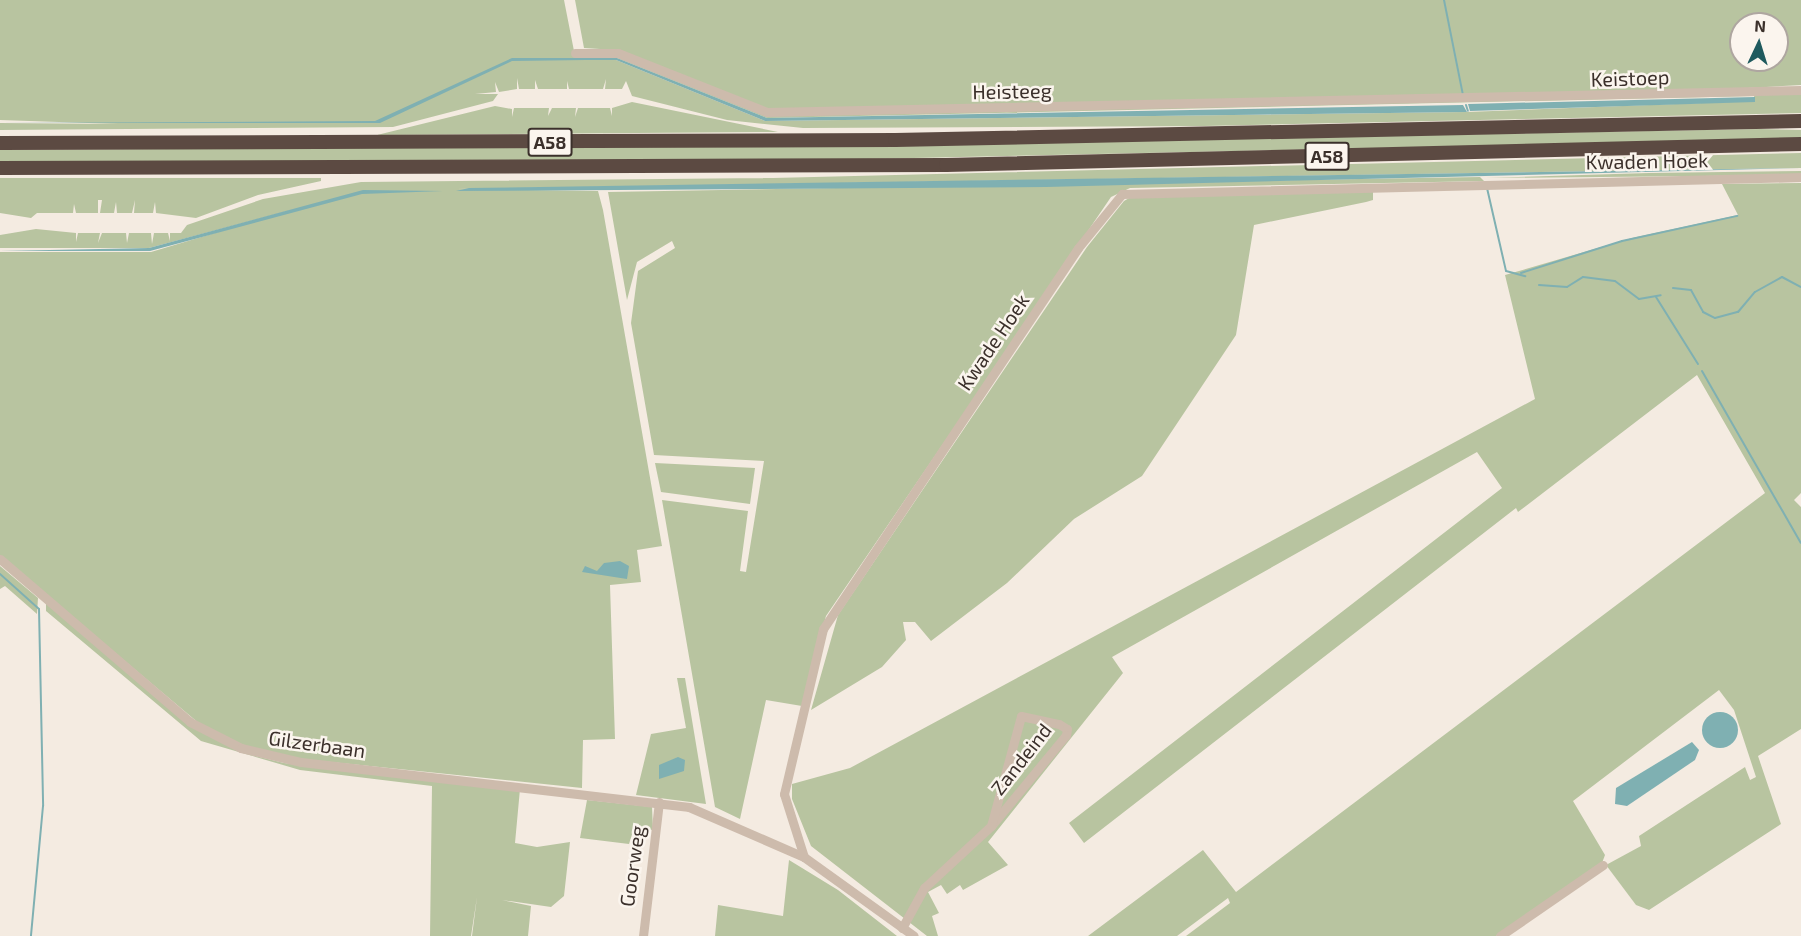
<!DOCTYPE html>
<style>
body{margin:0}
#map{position:relative;width:1801px;height:936px;overflow:hidden;background:#f4ebe1;font-family:"Exo 2",sans-serif}
div>[style]{position:absolute}
.green>*{inset:0;background:#b8c4a0}
.water>*{inset:0;background:#7fb0b2}
.round{border-radius:50%}
.stream>*{height:2px;margin:-1px;padding:0 1px;transform-origin:1px;border-radius:1px;background:#7fb0b2}
.minor>*{height:9px;margin:-4.5px;padding:0 4.5px;transform-origin:4.5px;border-radius:4.5px;background:#cdbbac}
.highway>*{height:14px;margin:-7px;padding:0 7px;transform-origin:7px;border-radius:7px;background:#5c4a42}
span{translate:-50% -50%;white-space:nowrap;text-align:center;line-height:1.15;-webkit-text-stroke:5px #fbf5ee;paint-order:stroke}
.shield-label span{padding:2px 4px;background:#fbf5ee;border:2px solid;border-radius:4px;-webkit-text-stroke-width:0}
.shield-label{font-size:18px;color:#3b302b;font-weight:700}
.street-label{font-size:20px;color:#3b302b}
.north{position:absolute;left:1729px;top:12px;width:60px;height:60px;box-sizing:border-box;background:#fbf5ee;border:2px solid #aea6a0;border-radius:50%;rotate:4deg;font-size:16px;font-weight:700;line-height:24px;text-align:center;color:#3b302b}
.north::after{content:'';display:block;margin:auto;width:21px;height:27px;background:#1f5a5e;clip-path:polygon(50% 0,100% 100%,50% 72%,0 100%)}
</style>
<div id="map">
<div class="green">
<div style="clip-path:polygon(evenodd,0 0,564px 0,574px 51px,614px 55px,767px 115px,1801px 92px,1801px 113px,1204px 126px,803px 128px,727px 120px,632px 96px,626px 81px,622px 89px,605px 89px,606px 79px,603px 89px,569px 89px,567px 81px,567px 89px,538px 89px,535px 80px,535px 89px,519px 89px,517px 78px,517px 89px,499px 92px,495px 82px,496px 92px,475px 94px,498px 94px,493px 101px,393px 127px,0 130px,0 123px,118px 124px,0 120px,0 0,617px 58px,767px 118px,1754px 96px,1755px 101px,1467px 112px,765px 121px,616px 60px,571px 59px,617px 58px)"></div>
<div style="clip-path:polygon(evenodd,575px 0,1801px 0,1801px 85px,1634px 94px,766px 110px,616px 50px,584px 48px,575px 0,1741px 24px,1777px 24px,1777px 60px,1741px 60px,1741px 24px)"></div>
<div style="clip-path:polygon(632px 102px,778px 132px,377px 135px,495px 106px,512px 109px,512px 117px,514px 108px,549px 108px,548px 116px,552px 108px,576px 108px,575px 117px,578px 108px,610px 108px,612px 116px,612px 108px)"></div>
<div style="clip-path:polygon(1761px 129px,1801px 130px,1801px 139px,867px 159px,0 163px,0 150px,888px 145px)"></div>
<div style="clip-path:polygon(1801px 153px,1801px 168px,456px 189px,598px 191px,603px 210px,662px 546px,637px 550px,641px 582px,610px 585px,615px 739px,583px 740px,582px 788px,302px 759px,246px 747px,201px 725px,0 556px,0 252px,151px 252px,295px 209px,149px 248px,0 248px,0 235px,36px 229px,76px 233px,76px 242px,78px 233px,100px 233px,98px 243px,102px 233px,126px 233px,127px 243px,129px 233px,151px 233px,152px 244px,154px 233px,168px 233px,170px 241px,170px 233px,181px 233px,187px 225px,263px 199px,361px 182px,773px 178px)"></div>
<div style="clip-path:polygon(1801px 171px,1801px 175px,1486px 178px,1649px 173px)"></div>
<div style="clip-path:polygon(1480px 177px,1484px 181px,1130px 188px,1111px 197px,826px 616px,802px 706px,766px 700px,740px 819px,715px 807px,662px 500px,748px 511px,740px 571px,746px 572px,764px 461px,654px 455px,631px 323px,638px 271px,675px 248px,672px 241px,637px 262px,627px 300px,608px 192px)"></div>
<div style="clip-path:polygon(0 178px,321px 178px,321px 181px,258px 195px,196px 218px,156px 213px,155px 202px,153px 213px,134px 213px,135px 200px,132px 213px,117px 213px,116px 202px,114px 213px,100px 213px,102px 200px,98px 200px,98px 213px,76px 213px,74px 204px,73px 213px,37px 213px,31px 218px,0 213px)"></div>
<div style="clip-path:polygon(1801px 183px,1801px 493px,1794px 500px,1801px 507px,1801px 729px,1758px 756px,1781px 824px,1649px 910px,1636px 905px,1606px 865px,1641px 846px,1639px 836px,1745px 767px,1750px 780px,1756px 777px,1734px 710px,1719px 690px,1573px 801px,1605px 855px,1602px 863px,1496px 936px,1186px 936px,1230px 903px,1228px 898px,1177px 936px,1088px 936px,1203px 850px,1236px 892px,1765px 493px,1697px 375px,1518px 512px,1516px 508px,1084px 843px,1069px 823px,1502px 488px,1477px 452px,1112px 657px,1123px 673px,988px 842px,1008px 865px,963px 890px,960px 885px,947px 894px,941px 885px,928px 892px,939px 913px,932px 916px,938px 936px,927px 936px,811px 846px,792px 799px,792px 784px,850px 768px,1535px 399px,1505px 275px,1632px 238px,1738px 215px,1722px 184px)"></div>
<div style="clip-path:polygon(1373px 189px,1373px 200px,1366px 202px,1254px 225px,1236px 335px,1142px 476px,1074px 519px,1007px 583px,931px 641px,915px 622px,903px 622px,906px 640px,882px 667px,811px 710px,838px 615px,1087px 247px,1124px 201px,1136px 194px)"></div>
<div style="clip-path:polygon(655px 463px,755px 468px,750px 504px,661px 492px)"></div>
<div style="clip-path:polygon(0 566px,38px 598px,37px 614px,5px 586px,0 589px)"></div>
<div style="clip-path:polygon(46px 603px,187px 724px,240px 752px,284px 763px,520px 789px,515px 843px,537px 847px,570px 842px,564px 896px,551px 907px,502px 900px,531px 906px,528px 936px,472px 936px,477px 897px,471px 936px,430px 936px,432px 786px,300px 770px,201px 741px,46px 611px)"></div>
<div style="clip-path:polygon(677px 678px,685px 678px,706px 804px,636px 795px,651px 734px,686px 728px)"></div>
<div style="clip-path:polygon(587px 800px,652px 807px,653px 830px,634px 828px,629px 844px,580px 838px)"></div>
<div style="clip-path:polygon(789px 860px,838px 890px,897px 936px,715px 936px,718px 905px,783px 916px)"></div>
</div>
<div class="water">
<div style="clip-path:polygon(512px 58px,617px 58px,767px 118px,1463px 105px,1467px 112px,765px 121px,616px 60px,586px 60px,512px 61px,380px 123px,0 123px,375px 121px)"></div>
<div style="clip-path:polygon(1755px 97px,1755px 102px,1470px 111px,1468px 104px)"></div>
<div style="clip-path:polygon(1801px 168px,1046px 187px,456px 191px,469px 188px)"></div>
<div style="clip-path:polygon(363px 190px,443px 191px,362px 194px,150px 251px,0 251px,149px 248px)"></div>
<div style="clip-path:polygon(620px 561px,629px 566px,627px 579px,582px 572px,585px 566px,597px 571px,604px 563px)"></div>
<div class="round" style="left:1702px;top:712px;width:36px;height:36px"></div>
<div style="clip-path:polygon(1692px 742px,1699px 750px,1695px 760px,1627px 806px,1615px 804px,1616px 788px)"></div>
<div style="clip-path:polygon(678px 757px,685px 760px,684px 771px,659px 779px,659px 765px)"></div>
</div>
<div class="stream">
<div style="left:1444px;top:0;width:97px;rotate:78.7deg"></div>
<div style="left:1466px;top:105px;width:6px;rotate:72deg"></div>
<div style="left:1487px;top:188px;width:85px;rotate:77.1deg"></div>
<div style="left:1506px;top:271px;width:20px;rotate:15deg"></div>
<div style="left:1521px;top:273px;width:106px;rotate:-17.6deg"></div>
<div style="left:1622px;top:241px;width:118px;rotate:-12.3deg"></div>
<div style="left:1539px;top:285px;width:28px;rotate:4deg"></div>
<div style="left:1567px;top:287px;width:19px;rotate:-32deg"></div>
<div style="left:1583px;top:277px;width:32px;rotate:7deg"></div>
<div style="left:1615px;top:281px;width:30px;rotate:37deg"></div>
<div style="left:1639px;top:299px;width:22px;rotate:-10deg"></div>
<div style="left:1673px;top:288px;width:18px;rotate:6deg"></div>
<div style="left:1691px;top:290px;width:25px;rotate:61deg"></div>
<div style="left:1703px;top:312px;width:13px;rotate:27deg"></div>
<div style="left:1715px;top:318px;width:24px;rotate:-15deg"></div>
<div style="left:1738px;top:312px;width:26px;rotate:-50deg"></div>
<div style="left:1755px;top:292px;width:31px;rotate:-29deg"></div>
<div style="left:1782px;top:277px;width:21px;rotate:28deg"></div>
<div style="left:1656px;top:297px;width:79px;rotate:57.9deg"></div>
<div style="left:1702px;top:371px;width:198px;rotate:60.1deg"></div>
<div style="left:0;top:574px;width:52px;rotate:41.9deg"></div>
<div style="left:39px;top:609px;width:197px;rotate:88.8deg"></div>
<div style="left:43px;top:806px;width:131px;rotate:95.3deg"></div>
</div>
<div class="minor">
<div style="left:575px;top:53px;width:43px"></div>
<div style="left:618px;top:53px;width:160px;rotate:21.6deg"></div>
<div style="left:767px;top:112px;width:1034px;rotate:-1.22deg"></div>
<div style="left:0;top:559px;width:250px;rotate:40.6deg"></div>
<div style="left:190px;top:722px;width:57px;rotate:27deg"></div>
<div style="left:241px;top:748px;width:62px;rotate:13.1deg"></div>
<div style="left:301px;top:762px;width:391px;rotate:6.6deg"></div>
<div style="left:689px;top:807px;width:125px;rotate:23.5deg"></div>
<div style="left:804px;top:857px;width:135px;rotate:35.7deg"></div>
<div style="left:1021px;top:716px;width:39px;rotate:12deg"></div>
<div style="left:1059px;top:724px;width:9px;rotate:32deg"></div>
<div style="left:1067px;top:729px;width:6px;rotate:99deg"></div>
<div style="left:1066px;top:735px;width:118px;rotate:129.5deg"></div>
<div style="left:991px;top:826px;width:114px;rotate:-74.7deg"></div>
<div style="left:804px;top:857px;width:66px;rotate:-107.6deg"></div>
<div style="left:784px;top:794px;width:170px;rotate:-76.7deg"></div>
<div style="left:823px;top:629px;width:458px;rotate:-56.2deg"></div>
<div style="left:1078px;top:248px;width:70px;rotate:-50.8deg"></div>
<div style="left:1122px;top:194px;width:679px;rotate:-1.43deg"></div>
<div style="left:902px;top:928px;width:46px;rotate:-61.2deg"></div>
<div style="left:924px;top:888px;width:91px;rotate:-42.8deg"></div>
<div style="left:643px;top:936px;width:135px;rotate:-83.2deg"></div>
<div style="left:1500px;top:936px;width:125px;rotate:-34.6deg"></div>
</div>
<div class="highway">
<div style="left:0;top:143px;width:895px;rotate:-0.19deg"></div>
<div style="left:895px;top:140px;width:906px;rotate:-1.2deg"></div>
<div style="left:0;top:168px;width:946px;rotate:-0.18deg"></div>
<div style="left:946px;top:165px;width:855px;rotate:-1.41deg"></div>
</div>
<div class="shield-label">
<span style="left:550px;top:142px">A58</span>
<span style="left:1327px;top:156px">A58</span>
</div>
<div class="street-label">
<span style="left:1630px;top:78px;rotate:-2deg">Keistoep</span>
<span style="left:1012px;top:91px;rotate:-1deg">Heisteeg</span>
<span style="left:1647px;top:161px;rotate:-1deg">Kwaden Hoek</span>
<span style="left:993px;top:342px;rotate:-56deg">Kwade Hoek</span>
<span style="left:317px;top:744px;rotate:8deg">Gilzerbaan</span>
<span style="left:1021px;top:759px;rotate:-52deg">Zandeind</span>
<span style="left:632px;top:866px;rotate:-82deg">Goorweg</span>
</div>
<div class="north">N</div>
</div>
